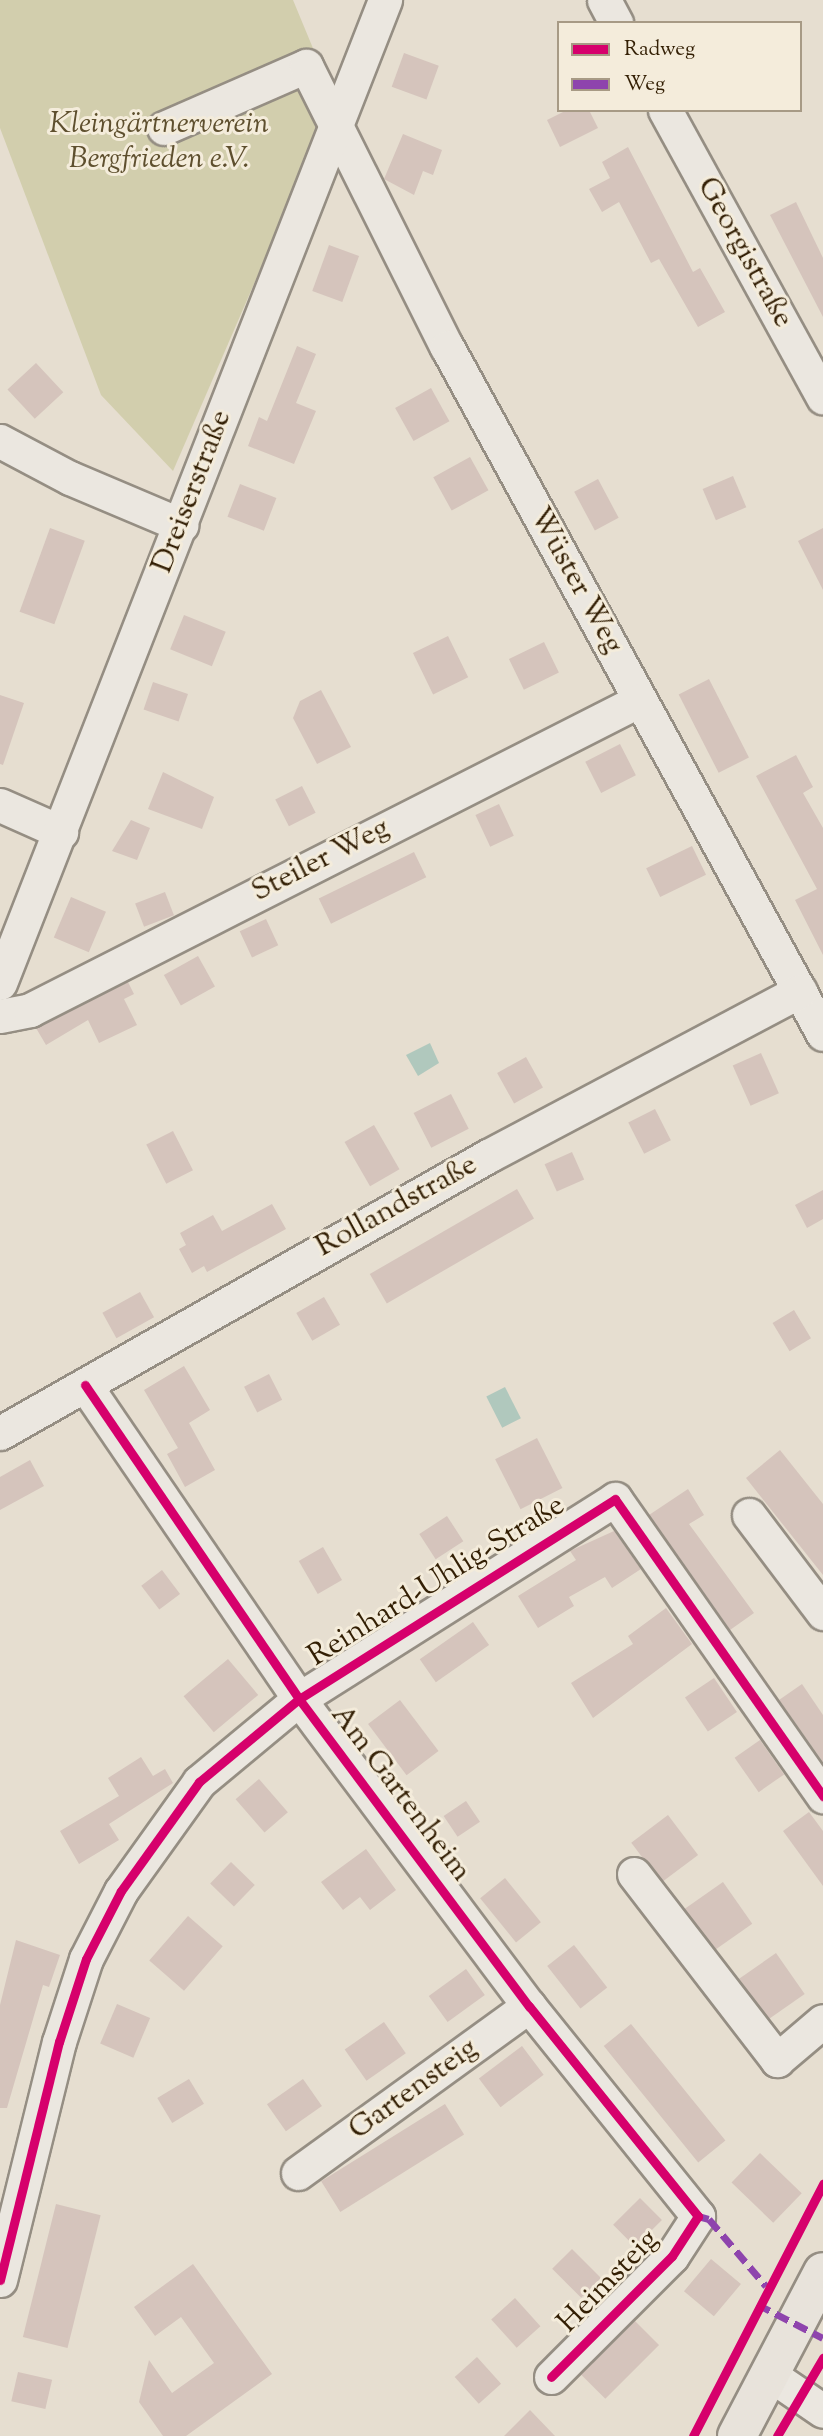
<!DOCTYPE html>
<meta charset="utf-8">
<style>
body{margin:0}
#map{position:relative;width:823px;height:2436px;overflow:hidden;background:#e6ded0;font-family:"Sorts Mill Goudy",serif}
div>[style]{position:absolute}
.green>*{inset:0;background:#d2cead}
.water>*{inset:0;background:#b0c8bd;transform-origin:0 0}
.building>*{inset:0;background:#d5c4bc;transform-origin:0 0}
.roads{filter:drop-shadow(2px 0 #958e83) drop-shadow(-2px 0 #958e83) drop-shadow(0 2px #958e83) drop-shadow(0 -2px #958e83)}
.minor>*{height:33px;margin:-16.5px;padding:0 16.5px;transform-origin:16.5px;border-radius:16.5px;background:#ebe7e0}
.major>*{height:38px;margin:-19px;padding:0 19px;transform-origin:19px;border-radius:19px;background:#e8e3db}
.quiet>*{height:7px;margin-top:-3.5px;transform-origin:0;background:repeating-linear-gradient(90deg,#8e44ad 0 14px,transparent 0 21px)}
.cycleway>*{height:9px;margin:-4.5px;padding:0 4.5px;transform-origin:4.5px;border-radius:4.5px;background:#d6006c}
span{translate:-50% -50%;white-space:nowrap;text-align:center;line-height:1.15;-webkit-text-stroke:6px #f4ecdb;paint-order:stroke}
.park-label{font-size:30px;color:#5e4f2e;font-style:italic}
.street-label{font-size:30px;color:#331f04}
.legend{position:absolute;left:557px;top:21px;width:245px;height:91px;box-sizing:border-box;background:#f4ecdb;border:2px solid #a79a85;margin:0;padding:9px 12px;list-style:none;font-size:21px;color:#331f04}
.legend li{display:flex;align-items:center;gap:14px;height:35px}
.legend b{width:35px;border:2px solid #a79a85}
</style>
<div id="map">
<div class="green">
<div style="clip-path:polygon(0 0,293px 0,334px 99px,173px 471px,101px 395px,0 128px)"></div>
</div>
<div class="water">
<div style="clip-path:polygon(430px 1043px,439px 1063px,418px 1076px,406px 1055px)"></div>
<div style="left:505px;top:1387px;width:35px;height:21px;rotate:63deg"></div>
</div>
<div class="building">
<div style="left:404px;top:53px;width:37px;height:36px;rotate:20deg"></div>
<div style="clip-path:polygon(567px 110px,589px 110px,598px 128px,560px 147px,547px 120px)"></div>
<div style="clip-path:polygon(403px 134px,442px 150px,433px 175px,423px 171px,414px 195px,384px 179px)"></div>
<div style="clip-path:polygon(628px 147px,693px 272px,700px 268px,725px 312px,698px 327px,659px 259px,651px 263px,619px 202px,602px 212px,589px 189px,610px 178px,602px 162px)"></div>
<div style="clip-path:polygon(796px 202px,823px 258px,823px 317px,770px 215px)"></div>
<div style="left:329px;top:245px;width:32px;height:49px;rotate:20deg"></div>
<div style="clip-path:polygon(297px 346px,316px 354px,296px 403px,316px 411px,294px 464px,248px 446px,259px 417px,267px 421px)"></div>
<div style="left:36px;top:363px;width:40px;height:39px;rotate:47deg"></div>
<div style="left:431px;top:388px;width:38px;height:41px;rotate:61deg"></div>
<div style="left:470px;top:457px;width:38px;height:42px;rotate:61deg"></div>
<div style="left:733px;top:476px;width:34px;height:33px;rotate:67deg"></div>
<div style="left:598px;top:479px;width:44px;height:27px;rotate:62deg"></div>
<div style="left:240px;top:484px;width:39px;height:35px;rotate:21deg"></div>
<div style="left:50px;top:528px;width:37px;height:89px;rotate:20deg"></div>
<div style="clip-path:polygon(823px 528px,823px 590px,798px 541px)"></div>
<div style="left:184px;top:615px;width:45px;height:37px;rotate:22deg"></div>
<div style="left:448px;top:636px;width:46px;height:39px;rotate:64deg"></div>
<div style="left:544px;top:642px;width:34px;height:39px;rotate:64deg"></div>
<div style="left:709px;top:679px;width:88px;height:34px;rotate:63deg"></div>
<div style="left:153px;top:682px;width:37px;height:29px;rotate:19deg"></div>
<div style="clip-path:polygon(321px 690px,351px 747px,317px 764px,293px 718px,300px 701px)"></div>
<div style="clip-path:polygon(0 695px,24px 703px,3px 765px,0 764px)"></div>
<div style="left:620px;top:744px;width:35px;height:39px;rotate:63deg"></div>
<div style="clip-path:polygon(796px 755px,813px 787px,803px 793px,823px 828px,823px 955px,795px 900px,817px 889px,756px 776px)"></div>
<div style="clip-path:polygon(163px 772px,214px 797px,202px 829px,148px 809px)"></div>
<div style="left:302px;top:786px;width:30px;height:30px;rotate:63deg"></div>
<div style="left:499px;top:804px;width:35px;height:26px;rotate:65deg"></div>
<div style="clip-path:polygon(131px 820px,150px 828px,137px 860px,112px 851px)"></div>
<div style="left:692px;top:846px;width:32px;height:51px;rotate:64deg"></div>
<div style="left:414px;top:852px;width:28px;height:106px;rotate:64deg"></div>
<div style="left:165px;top:892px;width:25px;height:32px;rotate:69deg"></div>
<div style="left:71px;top:897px;width:38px;height:44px;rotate:23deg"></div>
<div style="left:266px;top:919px;width:29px;height:29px;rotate:65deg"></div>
<div style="left:198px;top:956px;width:35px;height:39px;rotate:61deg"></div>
<div style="clip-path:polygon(128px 982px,134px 994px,124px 999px,137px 1025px,99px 1043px,88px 1020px,46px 1045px,36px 1028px)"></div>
<div style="left:761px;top:1053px;width:44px;height:31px;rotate:66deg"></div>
<div style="left:526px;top:1057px;width:35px;height:33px;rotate:61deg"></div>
<div style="left:451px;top:1094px;width:39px;height:42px;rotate:63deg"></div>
<div style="left:655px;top:1109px;width:35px;height:30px;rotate:63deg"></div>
<div style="left:374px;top:1125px;width:51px;height:34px;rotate:60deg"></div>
<div style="left:173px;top:1131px;width:44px;height:30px;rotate:63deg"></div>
<div style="left:572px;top:1152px;width:30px;height:30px;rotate:66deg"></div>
<div style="left:517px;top:1189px;width:34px;height:170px;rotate:60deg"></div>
<div style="clip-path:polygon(823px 1190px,823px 1219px,807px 1228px,795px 1205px)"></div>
<div style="clip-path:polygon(272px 1204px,286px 1229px,207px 1272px,204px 1266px,192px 1273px,179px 1249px,186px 1245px,180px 1233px,213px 1215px,222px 1231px)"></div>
<div style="left:140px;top:1292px;width:29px;height:43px;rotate:61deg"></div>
<div style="left:324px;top:1297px;width:32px;height:32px;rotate:60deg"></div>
<div style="left:794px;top:1310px;width:33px;height:25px;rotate:59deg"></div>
<div style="clip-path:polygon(184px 1366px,210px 1410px,189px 1423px,215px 1470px,185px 1487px,167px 1454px,178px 1448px,144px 1390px)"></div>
<div style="left:269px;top:1374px;width:29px;height:28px;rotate:63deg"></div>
<div style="left:537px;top:1438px;width:56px;height:47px;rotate:63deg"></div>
<div style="clip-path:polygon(780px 1450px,823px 1504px,823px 1575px,746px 1478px)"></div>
<div style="clip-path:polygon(30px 1460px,44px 1486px,0 1510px,0 1477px)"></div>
<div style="clip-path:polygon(688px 1489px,704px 1515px,689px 1524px,754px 1613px,730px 1630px,649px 1515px)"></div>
<div style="left:447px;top:1516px;width:30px;height:33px;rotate:57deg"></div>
<div style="clip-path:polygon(614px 1531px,641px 1569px,612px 1588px,605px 1577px,569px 1597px,574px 1606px,538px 1628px,518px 1596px,576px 1560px,570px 1551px)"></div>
<div style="left:323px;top:1547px;width:38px;height:28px;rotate:60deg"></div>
<div style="left:162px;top:1570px;width:30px;height:26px;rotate:53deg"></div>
<div style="clip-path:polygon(666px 1608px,692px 1644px,593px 1718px,571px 1683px,633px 1644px,628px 1636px)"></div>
<div style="left:473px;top:1622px;width:28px;height:65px;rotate:55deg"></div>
<div style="left:228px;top:1659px;width:47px;height:58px;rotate:50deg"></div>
<div style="left:714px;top:1678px;width:41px;height:35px;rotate:56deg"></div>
<div style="clip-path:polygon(802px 1684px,823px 1715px,823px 1762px,779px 1700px)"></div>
<div style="left:400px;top:1700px;width:64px;height:40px;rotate:53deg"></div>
<div style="left:760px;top:1740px;width:42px;height:31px;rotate:55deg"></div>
<div style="clip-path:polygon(141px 1757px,153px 1776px,165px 1769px,173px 1783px,109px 1824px,119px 1840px,79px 1864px,60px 1831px,119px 1796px,108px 1778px)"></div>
<div style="left:259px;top:1779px;width:44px;height:31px;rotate:49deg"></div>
<div style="left:466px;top:1801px;width:25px;height:27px;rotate:56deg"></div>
<div style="clip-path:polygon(809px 1812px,823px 1831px,823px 1886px,783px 1831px)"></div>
<div style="left:668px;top:1815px;width:50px;height:46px;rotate:53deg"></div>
<div style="clip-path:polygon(366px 1849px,396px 1890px,370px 1910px,360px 1897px,343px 1910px,321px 1882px)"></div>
<div style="left:231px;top:1862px;width:33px;height:30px;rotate:44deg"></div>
<div style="left:505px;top:1878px;width:57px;height:32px;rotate:51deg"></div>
<div style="left:723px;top:1882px;width:51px;height:47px;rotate:55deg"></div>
<div style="left:188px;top:1916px;width:46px;height:59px;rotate:41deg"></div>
<div style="clip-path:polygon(16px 1940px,60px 1955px,49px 1987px,43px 1985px,7px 2108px,0 2108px,0 2005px)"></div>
<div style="left:574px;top:1945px;width:54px;height:34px;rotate:52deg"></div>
<div style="left:776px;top:1953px;width:50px;height:45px;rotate:55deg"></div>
<div style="left:466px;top:1969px;width:32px;height:46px;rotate:54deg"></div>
<div style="left:117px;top:2004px;width:36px;height:43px;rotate:23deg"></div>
<div style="left:384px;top:2022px;width:38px;height:48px;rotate:55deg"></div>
<div style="left:631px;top:2024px;width:150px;height:35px;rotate:51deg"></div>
<div style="left:522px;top:2046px;width:36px;height:54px;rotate:53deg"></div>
<div style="left:189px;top:2079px;width:29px;height:37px;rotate:59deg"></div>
<div style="left:303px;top:2079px;width:33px;height:44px;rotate:55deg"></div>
<div style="left:445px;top:2104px;width:36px;height:146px;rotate:58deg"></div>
<div style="left:760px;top:2153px;width:58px;height:41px;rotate:44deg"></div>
<div style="left:640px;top:2198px;width:31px;height:38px;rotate:45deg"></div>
<div style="left:56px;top:2204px;width:46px;height:137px;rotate:14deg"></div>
<div style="left:572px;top:2249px;width:41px;height:28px;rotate:45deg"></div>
<div style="left:711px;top:2259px;width:39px;height:42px;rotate:40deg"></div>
<div style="clip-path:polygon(193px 2264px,272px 2374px,186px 2436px,163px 2436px,139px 2402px,149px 2360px,172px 2393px,214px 2363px,181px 2317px,155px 2336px,134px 2307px)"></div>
<div style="left:515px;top:2298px;width:38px;height:32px;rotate:48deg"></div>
<div style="left:635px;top:2321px;width:34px;height:76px;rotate:45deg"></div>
<div style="left:477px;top:2357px;width:36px;height:30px;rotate:48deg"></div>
<div style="left:18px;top:2372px;width:35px;height:30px;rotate:13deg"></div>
<div style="clip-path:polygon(530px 2410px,555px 2436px,504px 2436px)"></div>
</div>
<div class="roads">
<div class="minor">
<div style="left:604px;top:0;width:26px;rotate:62deg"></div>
<div style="left:665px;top:110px;width:328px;rotate:61.2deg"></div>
<div style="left:164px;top:128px;width:155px;rotate:-23.6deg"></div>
<div style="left:306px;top:66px;width:314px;rotate:63.4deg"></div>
<div style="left:447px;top:347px;width:783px;rotate:61.31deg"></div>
<div style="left:0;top:441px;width:79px;rotate:27.9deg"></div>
<div style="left:70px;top:478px;width:121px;rotate:22.9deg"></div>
<div style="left:0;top:805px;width:67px;rotate:23.9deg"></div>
<div style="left:0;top:983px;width:1056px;rotate:-68.61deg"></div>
<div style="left:0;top:1016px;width:31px;rotate:-11deg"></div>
<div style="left:30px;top:1010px;width:684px;rotate:-26.94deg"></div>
<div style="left:85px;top:1385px;width:380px;rotate:55.7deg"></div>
<div style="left:299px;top:1699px;width:384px;rotate:53.2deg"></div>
<div style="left:529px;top:2006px;width:270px;rotate:51.2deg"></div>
<div style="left:698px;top:2216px;width:48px;rotate:123deg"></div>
<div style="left:672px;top:2256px;width:171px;rotate:135deg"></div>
<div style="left:0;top:1433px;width:561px;rotate:-29.58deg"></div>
<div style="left:488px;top:1156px;width:353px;rotate:-27.9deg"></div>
<div style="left:749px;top:1515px;width:123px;rotate:52.9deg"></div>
<div style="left:634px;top:1874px;width:235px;rotate:52.4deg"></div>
<div style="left:777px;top:2060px;width:60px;rotate:-40.3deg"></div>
<div style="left:298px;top:2173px;width:285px;rotate:-35.9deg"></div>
<div style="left:0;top:2280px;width:245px;rotate:-76.1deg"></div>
<div style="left:59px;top:2042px;width:87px;rotate:-72deg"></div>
<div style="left:86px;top:1959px;width:76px;rotate:-62.8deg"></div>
<div style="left:121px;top:1891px;width:134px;rotate:-54.4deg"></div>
<div style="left:199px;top:1782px;width:130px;rotate:-39.7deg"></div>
<div style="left:299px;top:1699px;width:374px;rotate:-32.3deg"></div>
<div style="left:615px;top:1499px;width:363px;rotate:55deg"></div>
<div style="left:769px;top:2374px;width:65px;rotate:34.4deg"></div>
</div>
<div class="major">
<div style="left:737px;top:2436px;width:185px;rotate:-62.3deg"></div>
</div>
</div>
<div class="quiet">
<div style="left:698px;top:2216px;width:11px;rotate:15deg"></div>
<div style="left:709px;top:2219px;width:88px;rotate:49.6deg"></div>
<div style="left:757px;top:2304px;width:74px;rotate:27.3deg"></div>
</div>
<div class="cycleway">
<div style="left:85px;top:1385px;width:380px;rotate:55.7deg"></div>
<div style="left:299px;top:1699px;width:384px;rotate:53.2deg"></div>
<div style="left:529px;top:2006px;width:270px;rotate:51.2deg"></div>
<div style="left:698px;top:2216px;width:48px;rotate:123deg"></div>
<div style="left:672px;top:2256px;width:171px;rotate:135deg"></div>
<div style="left:0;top:2280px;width:245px;rotate:-76.1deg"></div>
<div style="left:59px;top:2042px;width:87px;rotate:-72deg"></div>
<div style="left:86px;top:1959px;width:76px;rotate:-62.8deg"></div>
<div style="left:121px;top:1891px;width:134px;rotate:-54.4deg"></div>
<div style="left:199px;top:1782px;width:130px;rotate:-39.7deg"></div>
<div style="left:299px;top:1699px;width:374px;rotate:-32.3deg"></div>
<div style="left:615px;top:1499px;width:363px;rotate:55deg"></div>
<div style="left:693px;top:2436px;width:284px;rotate:-62.7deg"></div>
<div style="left:777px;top:2436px;width:91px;rotate:-59.5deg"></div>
</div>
<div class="park-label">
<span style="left:159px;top:142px">Kleingärtnerverein<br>Bergfrieden e.V.</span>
</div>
<div class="street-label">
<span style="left:744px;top:253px;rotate:61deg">Georgistraße</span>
<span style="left:193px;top:492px;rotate:-69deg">Dreiserstraße</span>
<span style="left:575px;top:581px;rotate:61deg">Wüster Weg</span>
<span style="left:321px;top:861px;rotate:-27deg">Steiler Weg</span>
<span style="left:397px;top:1207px;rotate:-29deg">Rollandstraße</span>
<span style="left:437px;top:1582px;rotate:-32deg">Reinhard-Uhlig-Straße</span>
<span style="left:400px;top:1794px;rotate:53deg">Am Gartenheim</span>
<span style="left:414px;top:2090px;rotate:-36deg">Gartensteig</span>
<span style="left:609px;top:2282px;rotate:-46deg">Heimsteig</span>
</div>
<ul class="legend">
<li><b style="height:9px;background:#d6006c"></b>Radweg</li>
<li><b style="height:9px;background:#8e44ad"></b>Weg</li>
</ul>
</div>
